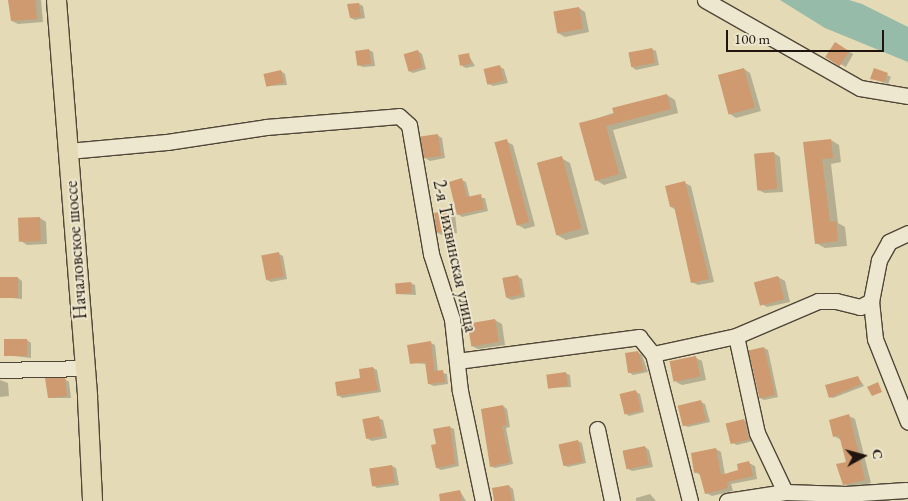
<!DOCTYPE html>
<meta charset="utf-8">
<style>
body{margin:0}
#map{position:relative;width:908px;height:501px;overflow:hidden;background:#e4dab5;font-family:"EB Garamond",serif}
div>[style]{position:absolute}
.water>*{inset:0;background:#96bba9}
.shadow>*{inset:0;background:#0003;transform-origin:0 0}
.building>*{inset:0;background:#cf9a6f;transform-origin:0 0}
.roads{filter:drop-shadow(1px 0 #504638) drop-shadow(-1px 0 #504638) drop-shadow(0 1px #504638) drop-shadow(0 -1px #504638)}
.minor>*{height:15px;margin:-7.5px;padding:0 7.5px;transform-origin:7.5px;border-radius:7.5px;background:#ede7cf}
.major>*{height:19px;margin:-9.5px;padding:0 9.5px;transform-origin:9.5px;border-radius:9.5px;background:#e4dab5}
span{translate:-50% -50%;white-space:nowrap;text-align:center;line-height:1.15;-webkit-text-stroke:4px #ede7cf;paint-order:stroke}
.street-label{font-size:18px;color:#1f140e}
.north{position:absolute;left:838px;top:431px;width:50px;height:50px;-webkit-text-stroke:4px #ede7cf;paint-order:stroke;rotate:83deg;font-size:14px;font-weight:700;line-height:20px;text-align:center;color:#1f140e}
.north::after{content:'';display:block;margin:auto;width:18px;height:22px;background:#1f140e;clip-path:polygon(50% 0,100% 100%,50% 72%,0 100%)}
.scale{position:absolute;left:726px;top:30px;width:158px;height:22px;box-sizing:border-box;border:2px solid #1f140e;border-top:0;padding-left:6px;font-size:15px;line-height:18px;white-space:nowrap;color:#1f140e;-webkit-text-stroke:4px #ede7cf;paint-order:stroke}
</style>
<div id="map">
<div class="water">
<div style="clip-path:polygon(780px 0,849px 0,862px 4px,908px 27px,908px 62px,825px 28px)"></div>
</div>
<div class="shadow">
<div style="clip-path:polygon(10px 0,41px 0,43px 22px,18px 24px,12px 21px)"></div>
<div style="clip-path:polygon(359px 4px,363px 6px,365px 18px,355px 20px,351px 18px)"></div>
<div style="clip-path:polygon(579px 8px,585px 12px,589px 32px,565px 37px,558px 33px)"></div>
<div style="left:836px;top:44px;width:20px;height:15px;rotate:30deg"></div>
<div style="clip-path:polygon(652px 49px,656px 51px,659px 65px,636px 70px,632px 67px,629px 53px)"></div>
<div style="clip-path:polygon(369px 50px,373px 52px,375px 66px,363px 67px,358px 65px,357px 52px)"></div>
<div style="clip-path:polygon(418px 51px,422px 54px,426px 69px,413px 73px,409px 71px)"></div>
<div style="clip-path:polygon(468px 54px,475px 66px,466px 68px,462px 66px)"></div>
<div style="clip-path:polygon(500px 67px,504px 69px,508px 83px,493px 86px,489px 84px)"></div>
<div style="clip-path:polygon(744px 69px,750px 73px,761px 111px,736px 118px,730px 114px)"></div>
<div style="clip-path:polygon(281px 71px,285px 74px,287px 85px,267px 86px)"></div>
<div style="clip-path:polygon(887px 75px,891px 77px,888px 84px,871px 78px)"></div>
<div style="clip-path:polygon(667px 95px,675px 100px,678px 113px,613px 130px,627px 178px,604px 185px,596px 180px,580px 124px)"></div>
<div style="clip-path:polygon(437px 135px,442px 138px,445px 158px,430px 161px,425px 158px)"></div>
<div style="clip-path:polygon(831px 140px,839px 145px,841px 162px,831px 164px,838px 223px,845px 227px,847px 246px,825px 248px,816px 243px,804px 143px)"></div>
<div style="clip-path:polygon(506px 141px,513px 145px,535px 226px,525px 229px,518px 225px)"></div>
<div style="clip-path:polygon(774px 153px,780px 157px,783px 192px,765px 193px,758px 190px)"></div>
<div style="clip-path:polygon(561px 158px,570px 163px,589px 234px,566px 240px,557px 235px)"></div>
<div style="clip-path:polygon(462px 180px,466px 182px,470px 198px,485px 198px,488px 211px,462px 217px,458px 214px)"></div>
<div style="clip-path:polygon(685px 183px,691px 186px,714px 282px,698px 285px,692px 282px,676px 210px,671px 207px)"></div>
<div style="clip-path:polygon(450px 212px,455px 214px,457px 233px,442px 235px,438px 233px)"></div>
<div style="clip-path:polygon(40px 218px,46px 222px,47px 244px,27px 245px,21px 241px)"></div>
<div style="clip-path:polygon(279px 254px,283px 256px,287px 279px,271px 282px,267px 280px)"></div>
<div style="clip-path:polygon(517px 276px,522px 279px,525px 297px,512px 300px,507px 298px)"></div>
<div style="clip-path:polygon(778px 277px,785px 281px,790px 302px,767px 307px,760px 303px,756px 282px)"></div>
<div style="clip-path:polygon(18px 278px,22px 281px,22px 299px,2px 297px)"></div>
<div style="clip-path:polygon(411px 283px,415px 285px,416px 295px,397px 294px,396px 284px)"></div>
<div style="clip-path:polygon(495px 320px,502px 324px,505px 345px,478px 349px,472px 346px)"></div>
<div style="clip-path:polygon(27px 340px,31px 343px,31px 358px,5px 355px)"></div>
<div style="clip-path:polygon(431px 343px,435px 345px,438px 372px,447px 374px,448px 384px,434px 386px,429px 384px,426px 364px,411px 363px)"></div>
<div style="clip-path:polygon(764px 348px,768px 350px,778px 397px,764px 400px,760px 398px)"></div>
<div style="clip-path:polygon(638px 352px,642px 355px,648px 372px,633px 375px,629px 372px)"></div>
<div style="clip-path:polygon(696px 358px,702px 361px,706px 380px,682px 385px,676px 382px)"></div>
<div style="clip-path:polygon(373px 368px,377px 370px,381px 392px,342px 398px,338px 395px)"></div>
<div style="clip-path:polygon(565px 373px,570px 375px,571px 387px,549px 388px)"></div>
<div style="clip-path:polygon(858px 377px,864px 386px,833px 398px,830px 397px)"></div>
<div style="clip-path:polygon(65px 379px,69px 382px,71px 398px,49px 398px)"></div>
<div style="clip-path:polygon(0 380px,8px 383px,9px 396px,0 397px)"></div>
<div style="clip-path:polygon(636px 392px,640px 394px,644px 412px,629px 416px,625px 413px)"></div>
<div style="clip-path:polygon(701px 402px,705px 404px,710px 422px,688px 427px,684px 425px)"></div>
<div style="clip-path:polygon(503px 406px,507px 409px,510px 427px,506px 428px,513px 464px,495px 468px,491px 466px)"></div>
<div style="clip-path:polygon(849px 416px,855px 419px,871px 483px,851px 488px,844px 484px,848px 463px,841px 440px,834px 436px)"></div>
<div style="clip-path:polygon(378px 418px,383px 420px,387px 438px,372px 441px,368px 439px)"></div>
<div style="clip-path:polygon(744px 420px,748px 422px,753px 441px,737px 445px,733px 443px)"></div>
<div style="clip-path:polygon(449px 427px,454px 429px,459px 466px,441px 470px,437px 468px,438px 445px)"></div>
<div style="clip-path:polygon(578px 441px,582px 443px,586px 463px,568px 467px,564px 465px)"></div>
<div style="clip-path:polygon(645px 447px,649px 450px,653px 467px,632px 471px,628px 469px)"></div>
<div style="clip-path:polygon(716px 449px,721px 452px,725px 475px,740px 471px,749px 463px,755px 466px,757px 479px,731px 484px,733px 491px,712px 496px,706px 493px,702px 476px,695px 472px)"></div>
<div style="clip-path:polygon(392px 466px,396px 468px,399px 485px,377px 488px,373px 485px)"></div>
<div style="clip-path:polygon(509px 486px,513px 489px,515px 501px,495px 501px)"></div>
<div style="clip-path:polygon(460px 491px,466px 501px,442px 501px)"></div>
<div style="clip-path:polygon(650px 494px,656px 501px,636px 501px,636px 498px)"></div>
</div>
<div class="building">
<div style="clip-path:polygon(8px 0,35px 0,37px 19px,11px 21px)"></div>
<div style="clip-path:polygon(359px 3px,361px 17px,350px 18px,347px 4px)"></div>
<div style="left:579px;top:7px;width:22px;height:26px;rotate:80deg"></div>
<div style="left:835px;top:42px;width:17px;height:18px;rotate:33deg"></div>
<div style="left:652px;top:48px;width:15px;height:24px;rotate:79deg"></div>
<div style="left:369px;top:49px;width:15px;height:14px;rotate:82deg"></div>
<div style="left:418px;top:50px;width:18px;height:15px;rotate:74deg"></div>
<div style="left:469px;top:53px;width:11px;height:11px;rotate:80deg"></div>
<div style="left:500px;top:65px;width:16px;height:17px;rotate:76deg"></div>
<div style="left:744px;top:68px;width:41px;height:27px;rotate:75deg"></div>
<div style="clip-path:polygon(874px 68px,888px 73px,884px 82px,870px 79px)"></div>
<div style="left:281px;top:70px;width:13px;height:18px;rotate:77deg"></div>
<div style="clip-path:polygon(667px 94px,671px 109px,606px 126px,619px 174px,595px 181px,579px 123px,614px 114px,612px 108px)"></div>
<div style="left:438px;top:134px;width:22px;height:18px;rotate:82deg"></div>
<div style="left:507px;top:139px;width:86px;height:13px;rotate:75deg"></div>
<div style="clip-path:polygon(831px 139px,833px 158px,822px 159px,830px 222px,836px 221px,838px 241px,815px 244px,803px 142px)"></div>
<div style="left:774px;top:152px;width:37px;height:20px;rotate:85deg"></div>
<div style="left:562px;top:156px;width:75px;height:26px;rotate:75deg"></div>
<div style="clip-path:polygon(462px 178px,467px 197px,481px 194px,484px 209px,457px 215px,449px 182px)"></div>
<div style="clip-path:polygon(685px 181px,709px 279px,691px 283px,674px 206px,670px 207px,665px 186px)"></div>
<div style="left:451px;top:211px;width:20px;height:17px;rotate:84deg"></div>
<div style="left:40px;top:217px;width:24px;height:22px;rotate:88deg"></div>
<div style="left:279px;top:252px;width:25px;height:18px;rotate:79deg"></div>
<div style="left:518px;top:275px;width:20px;height:16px;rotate:79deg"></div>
<div style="left:778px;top:276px;width:24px;height:25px;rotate:75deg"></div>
<div style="left:0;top:277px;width:18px;height:21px"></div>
<div style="left:411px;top:282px;width:11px;height:16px;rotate:85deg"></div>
<div style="left:495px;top:319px;width:23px;height:28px;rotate:80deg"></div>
<div style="left:4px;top:339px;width:23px;height:17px"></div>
<div style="clip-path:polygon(431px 341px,434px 371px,443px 370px,445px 382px,428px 384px,425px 362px,410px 364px,407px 345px)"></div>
<div style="left:764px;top:347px;width:49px;height:16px;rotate:77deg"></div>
<div style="clip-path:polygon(638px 351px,644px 371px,628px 373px,625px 353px)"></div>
<div style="left:696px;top:356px;width:21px;height:27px;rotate:79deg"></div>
<div style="clip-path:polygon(373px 367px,378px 390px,337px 396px,335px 382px,360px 378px,359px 369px)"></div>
<div style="left:566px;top:372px;width:14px;height:20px;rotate:82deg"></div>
<div style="clip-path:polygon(858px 376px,861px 384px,829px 398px,825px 385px)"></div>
<div style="clip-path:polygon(45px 378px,65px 378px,67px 396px,48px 398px)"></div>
<div style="clip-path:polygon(878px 382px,882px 392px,872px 396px,867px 387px)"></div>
<div style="left:636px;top:390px;width:21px;height:17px;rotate:76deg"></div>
<div style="left:701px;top:400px;width:21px;height:24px;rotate:76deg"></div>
<div style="clip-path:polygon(503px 405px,507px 425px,502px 426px,510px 462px,490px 467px,481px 409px)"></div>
<div style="clip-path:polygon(849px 414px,865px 480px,843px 485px,836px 464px,846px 462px,839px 435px,833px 437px,829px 420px)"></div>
<div style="left:379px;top:416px;width:20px;height:17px;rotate:79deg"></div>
<div style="left:744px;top:419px;width:21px;height:19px;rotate:76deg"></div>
<div style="clip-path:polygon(450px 426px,455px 464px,436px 468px,431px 445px,436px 444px,433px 429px)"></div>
<div style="left:578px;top:440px;width:22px;height:20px;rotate:77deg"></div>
<div style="left:645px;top:446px;width:19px;height:23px;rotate:78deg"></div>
<div style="clip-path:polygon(716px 448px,721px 475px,738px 470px,737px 464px,749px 461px,753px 476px,727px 482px,728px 488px,705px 494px,699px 472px,694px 473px,691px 453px)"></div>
<div style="left:392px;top:465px;width:18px;height:23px;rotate:81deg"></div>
<div style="clip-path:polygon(509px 485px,512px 501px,494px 501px,492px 488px)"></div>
<div style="clip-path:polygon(460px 490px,462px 501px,440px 501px,439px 494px)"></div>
</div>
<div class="roads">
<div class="minor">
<div style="left:705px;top:0;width:178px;rotate:29.6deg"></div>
<div style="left:860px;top:88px;width:49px;rotate:9.5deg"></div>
<div style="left:68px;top:151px;width:99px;rotate:-5.2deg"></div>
<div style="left:167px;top:142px;width:100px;rotate:-8.6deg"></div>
<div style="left:266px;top:127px;width:133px;rotate:-4.7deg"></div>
<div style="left:399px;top:116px;width:13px;rotate:42deg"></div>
<div style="left:409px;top:125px;width:131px;rotate:80.3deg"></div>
<div style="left:431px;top:254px;width:68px;rotate:72.1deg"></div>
<div style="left:452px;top:319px;width:72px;rotate:83.7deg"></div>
<div style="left:460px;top:391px;width:112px;rotate:78.2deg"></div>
<div style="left:908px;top:233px;width:21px;rotate:155deg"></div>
<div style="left:889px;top:242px;width:21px;rotate:119deg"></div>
<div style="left:879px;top:260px;width:42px;rotate:101deg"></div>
<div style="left:871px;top:301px;width:38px;rotate:84deg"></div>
<div style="left:875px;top:339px;width:89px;rotate:68.3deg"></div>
<div style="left:736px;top:336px;width:99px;rotate:77.8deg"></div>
<div style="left:757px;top:433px;width:65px;rotate:64.6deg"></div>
<div style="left:653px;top:354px;width:85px;rotate:-12.2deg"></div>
<div style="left:736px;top:336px;width:89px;rotate:-23.1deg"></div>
<div style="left:818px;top:301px;width:18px"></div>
<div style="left:836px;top:301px;width:25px;rotate:14deg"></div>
<div style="left:860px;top:307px;width:13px;rotate:-29deg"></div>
<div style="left:457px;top:361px;width:184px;rotate:-7.5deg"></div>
<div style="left:639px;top:337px;width:22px;rotate:51deg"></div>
<div style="left:653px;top:354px;width:152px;rotate:75.9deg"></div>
<div style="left:0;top:370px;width:85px;rotate:-1.3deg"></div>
<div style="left:597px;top:429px;width:74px;rotate:78.2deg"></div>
<div style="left:727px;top:501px;width:59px;rotate:-8.8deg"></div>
<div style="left:785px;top:492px;width:61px;rotate:1.9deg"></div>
<div style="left:846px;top:494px;width:60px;rotate:-3.8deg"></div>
</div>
<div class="major">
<div style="left:56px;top:0;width:398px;rotate:85.5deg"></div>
<div style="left:87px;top:397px;width:104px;rotate:87.2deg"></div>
</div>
</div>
<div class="street-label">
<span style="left:76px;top:250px;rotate:-94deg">Началовское шоссе</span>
<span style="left:455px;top:256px;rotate:78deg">2-я Тихвинская улица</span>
</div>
<div class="north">С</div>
<div class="scale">100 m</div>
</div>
